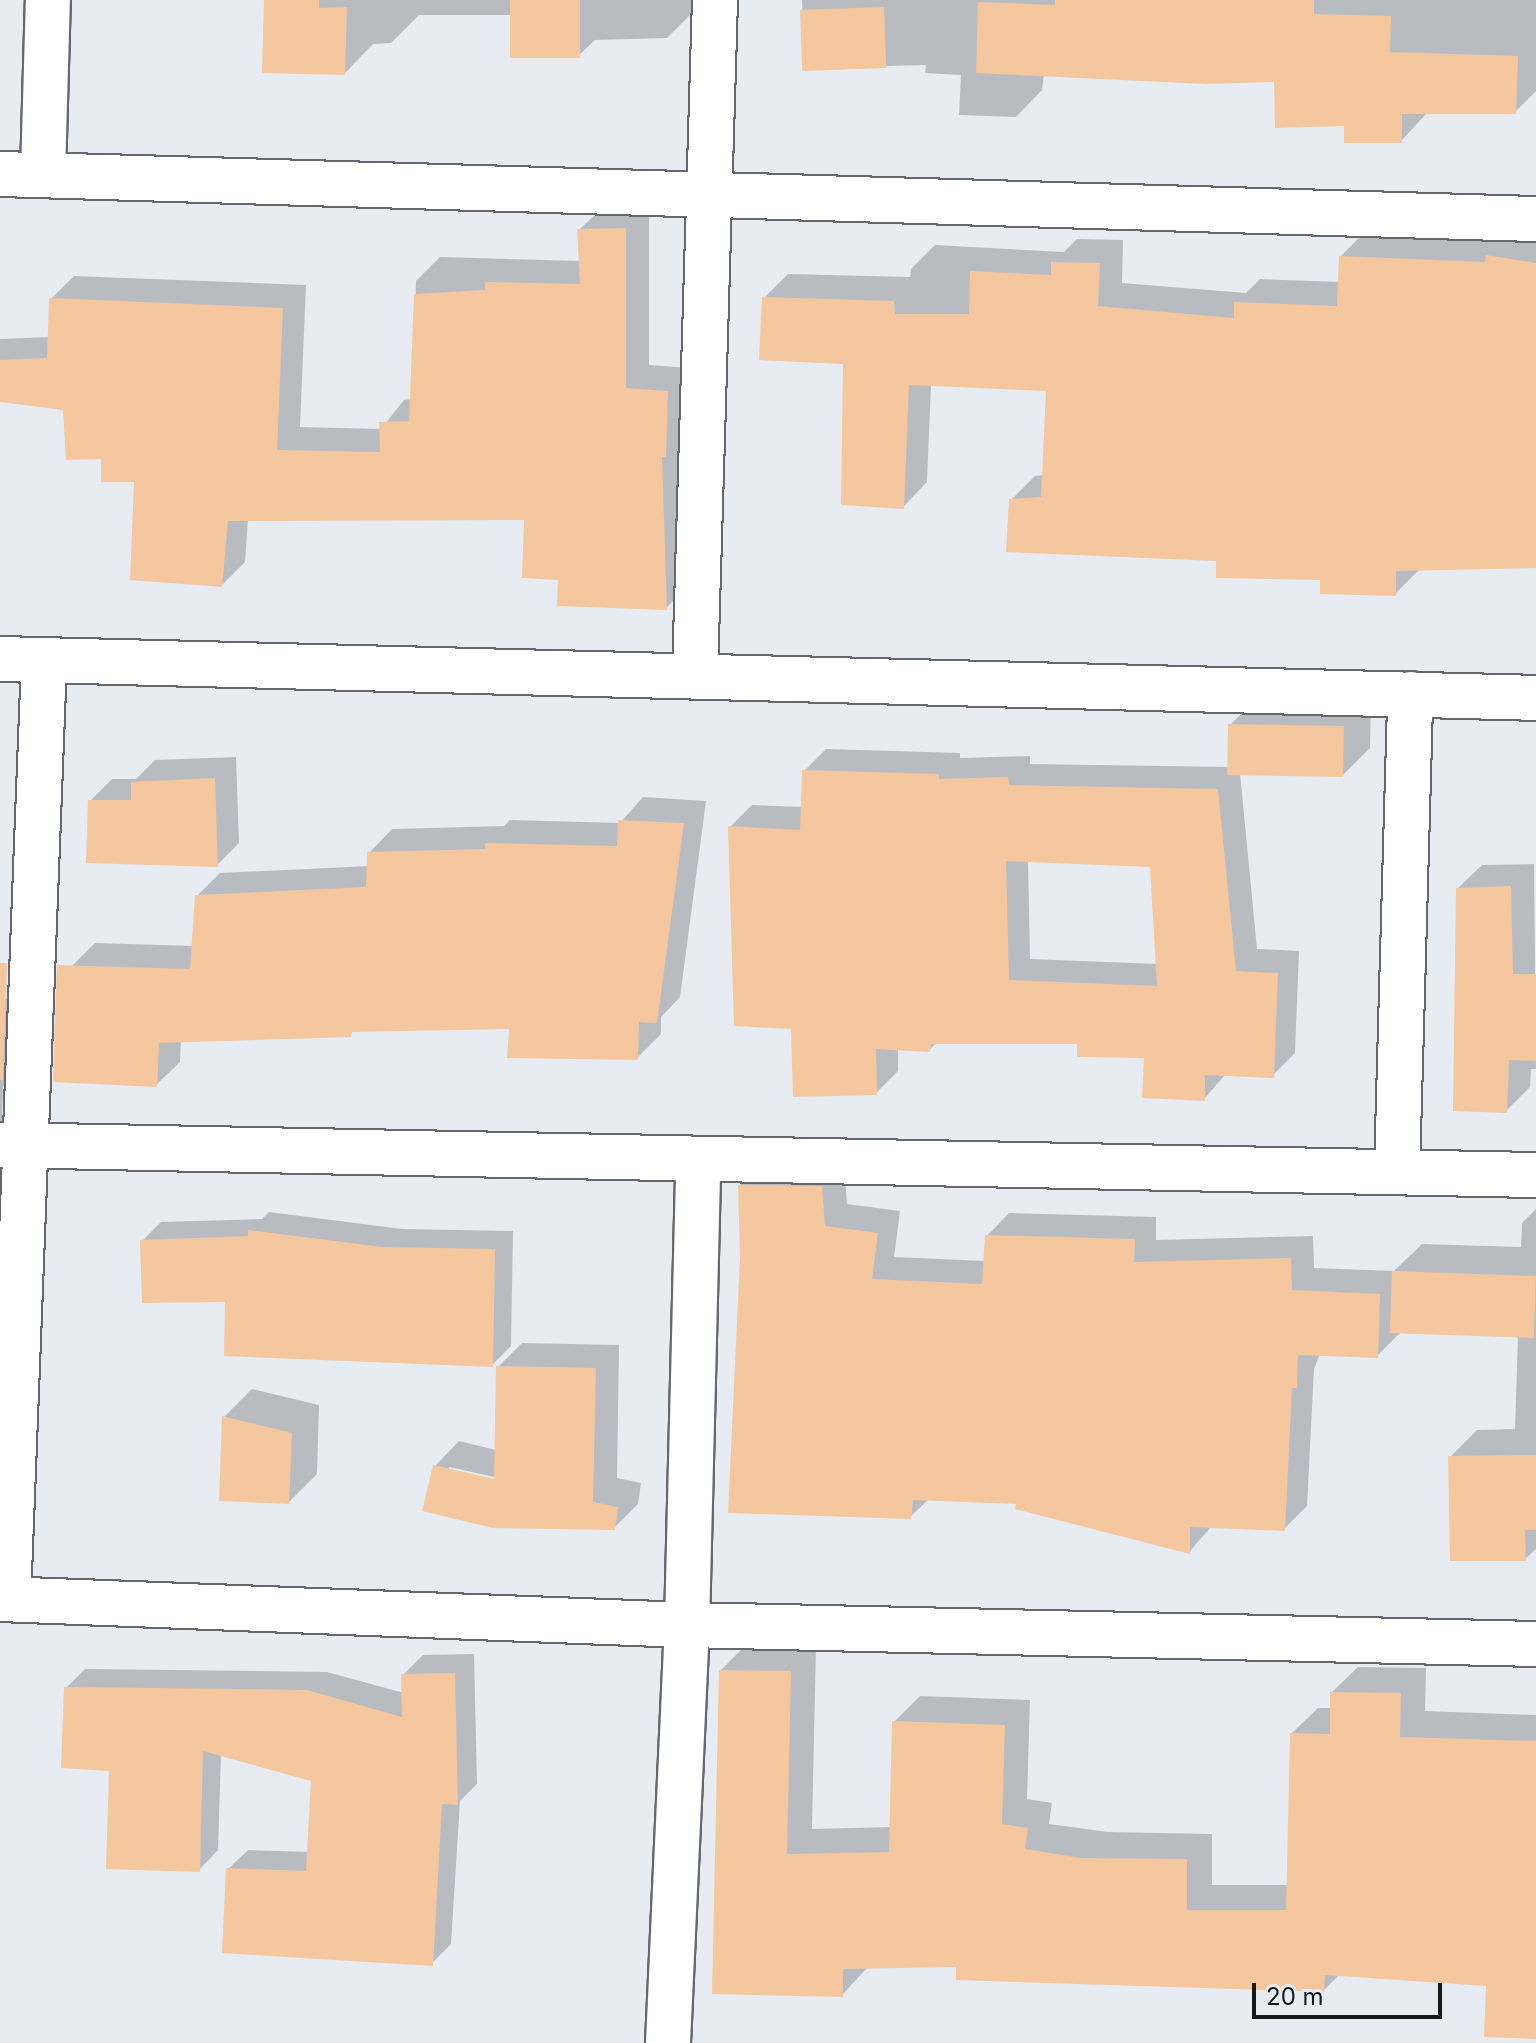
<!DOCTYPE html>
<style>
body{margin:0}
#map{position:relative;width:1536px;height:2043px;overflow:hidden;background:#e7ecf2;font-family:Inter,sans-serif}
div>[style]{position:absolute}
.shadow>*{inset:0;background:#0003}
.building>*{inset:0;background:#f4c79e;transform-origin:0 0}
.roads{filter:drop-shadow(2px 0 #65686e) drop-shadow(-2px 0 #65686e) drop-shadow(0 2px #65686e) drop-shadow(0 -2px #65686e)}
.minor>*{height:44px;margin:-22px;padding:0 22px;transform-origin:22px;border-radius:22px;background:#fff}
span{translate:-50% -50%;white-space:nowrap;text-align:center;line-height:1.15;-webkit-text-stroke:7px #e7ecf2;paint-order:stroke}
.scale{position:absolute;left:1252px;top:1983px;width:190px;height:36px;box-sizing:border-box;border:4px solid #17191b;border-top:0;padding-left:10px;font-size:24px;line-height:28px;white-space:nowrap;color:#17191b;-webkit-text-stroke:6px #e7ecf2;paint-order:stroke}
</style>
<div id="map">
<div class="shadow">
<div style="clip-path:polygon(266px 0,695px 0,695px 10px,667px 38px,595px 40px,576px 58px,511px 15px,419px 15px,391px 43px,373px 44px,345px 73px)"></div>
<div style="clip-path:polygon(802px 0,1536px 0,1536px 91px,1515px 112px,1428px 112px,1401px 141px,1346px 124px,1276px 80px,1044px 74px,1042px 90px,1016px 117px,959px 115px,961px 75px,925px 73px,926px 65px,804px 68px)"></div>
<div style="clip-path:polygon(649px 205px,649px 365px,690px 368px,689px 585px,666px 608px,560px 578px,527px 518px,248px 519px,245px 562px,222px 585px,136px 480px,103px 457px,65px 408px,0 400px,0 339px,50px 337px,51px 299px,74px 276px,306px 285px,300px 427px,381px 429px,404px 400px,412px 399px,416px 281px,440px 257px,581px 261px,579px 230px,603px 207px)"></div>
<div style="clip-path:polygon(1365px 232px,1536px 236px,1536px 566px,1420px 569px,1395px 594px,1218px 559px,1011px 500px,1035px 476px,1044px 475px,1048px 389px,931px 384px,927px 482px,903px 507px,845px 362px,764px 298px,788px 274px,910px 277px,911px 269px,935px 245px,1064px 252px,1077px 239px,1123px 240px,1122px 283px,1246px 293px,1260px 279px,1340px 282px,1341px 256px)"></div>
<div style="clip-path:polygon(evenodd,1258px 697px,1371px 700px,1370px 748px,1342px 776px,1240px 773px,1257px 949px,1299px 951px,1295px 1053px,1273px 1075px,1226px 1074px,1204px 1099px,1146px 1056px,1079px 1042px,938px 1042px,929px 1050px,898px 1049px,898px 1071px,876px 1093px,793px 1027px,730px 827px,752px 805px,803px 807px,804px 771px,826px 749px,960px 753px,960px 758px,1030px 756px,1030px 764px,1229px 767px,1230px 725px,1258px 697px,1028px 860px,1152px 865px,1158px 964px,1030px 959px,1028px 860px)"></div>
<div style="clip-path:polygon(236px 757px,239px 843px,217px 865px,90px 801px,112px 779px,136px 779px,155px 760px)"></div>
<div style="clip-path:polygon(643px 797px,706px 801px,680px 997px,661px 1017px,661px 1034px,637px 1058px,511px 1027px,355px 1029px,350px 1035px,181px 1040px,180px 1062px,156px 1085px,72px 966px,95px 943px,194px 946px,197px 896px,220px 873px,369px 866px,369px 853px,392px 829px,504px 826px,510px 820px,620px 823px)"></div>
<div style="clip-path:polygon(1534px 864px,1536px 1069px,1531px 1069px,1530px 1087px,1506px 1111px,1458px 888px,1482px 865px)"></div>
<div style="clip-path:polygon(28px 998px,24px 1066px,3px 1087px,0 1169px,0 999px)"></div>
<div style="clip-path:polygon(763px 1163px,844px 1164px,847px 1204px,900px 1211px,894px 1257px,985px 1261px,987px 1236px,1009px 1213px,1156px 1217px,1156px 1240px,1313px 1236px,1314px 1268px,1394px 1271px,1422px 1244px,1521px 1247px,1522px 1223px,1536px 1209px,1536px 1549px,1525px 1559px,1450px 1457px,1477px 1430px,1515px 1429px,1518px 1335px,1400px 1333px,1377px 1356px,1320px 1354px,1314px 1369px,1307px 1506px,1284px 1529px,1212px 1526px,1189px 1552px,1018px 1502px,929px 1499px,910px 1517px,742px 1258px,740px 1185px)"></div>
<div style="clip-path:polygon(269px 1212px,402px 1229px,513px 1231px,511px 1346px,492px 1365px,227px 1300px,142px 1241px,161px 1222px,262px 1219px)"></div>
<div style="clip-path:polygon(evenodd,522px 1343px,619px 1345px,617px 1478px,641px 1483px,638px 1504px,614px 1528px,435px 1466px,459px 1441px,496px 1450px,498px 1367px,522px 1343px,449px 1467px,504px 1479px,503px 1483px,449px 1471px,449px 1467px)"></div>
<div style="clip-path:polygon(252px 1389px,319px 1405px,317px 1474px,289px 1502px,224px 1417px)"></div>
<div style="clip-path:polygon(746px 1645px,816px 1646px,812px 1829px,892px 1827px,894px 1722px,920px 1696px,1030px 1700px,1027px 1799px,1052px 1803px,1049px 1824px,1108px 1832px,1212px 1834px,1212px 1885px,1288px 1885px,1292px 1733px,1318px 1708px,1332px 1708px,1332px 1692px,1358px 1667px,1426px 1668px,1425px 1711px,1536px 1715px,1536px 2037px,1488px 1985px,1340px 1974px,1324px 1990px,958px 1965px,868px 1967px,842px 1995px,715px 1992px,721px 1670px)"></div>
<div style="clip-path:polygon(474px 1654px,477px 1784px,460px 1801px,451px 1944px,432px 1963px,228px 1869px,248px 1850px,309px 1852px,313px 1779px,221px 1754px,218px 1850px,199px 1870px,111px 1769px,66px 1688px,85px 1669px,327px 1672px,404px 1693px,403px 1675px,423px 1655px)"></div>
</div>
<div class="building">
<div style="clip-path:polygon(264px 0,319px 0,319px 8px,347px 7px,345px 75px,262px 73px)"></div>
<div style="left:510px;top:0;width:70px;height:58px"></div>
<div style="clip-path:polygon(1055px 0,1314px 0,1314px 14px,1391px 16px,1390px 52px,1518px 56px,1516px 114px,1402px 114px,1402px 143px,1344px 143px,1344px 126px,1275px 128px,1274px 82px,1206px 84px,976px 73px,978px 2px,1055px 5px)"></div>
<div style="left:884px;top:7px;width:61px;height:84px;rotate:88deg"></div>
<div style="clip-path:polygon(626px 228px,626px 388px,668px 391px,666px 457px,662px 457px,667px 610px,557px 606px,558px 580px,522px 578px,524px 520px,228px 521px,222px 587px,130px 580px,134px 482px,101px 482px,101px 459px,66px 460px,63px 410px,0 402px,0 360px,47px 358px,49px 298px,283px 308px,277px 450px,380px 452px,379px 422px,409px 421px,414px 294px,485px 290px,485px 282px,580px 284px,577px 229px)"></div>
<div style="clip-path:polygon(1486px 255px,1536px 263px,1536px 568px,1396px 571px,1396px 596px,1320px 594px,1320px 580px,1216px 578px,1216px 561px,1006px 552px,1009px 499px,1041px 497px,1046px 391px,909px 385px,904px 509px,841px 505px,843px 364px,759px 360px,762px 297px,894px 301px,895px 314px,969px 314px,970px 271px,1051px 275px,1051px 262px,1100px 263px,1098px 306px,1234px 318px,1234px 302px,1337px 306px,1339px 256px,1485px 262px)"></div>
<div style="left:1228px;top:724px;width:116px;height:51px;rotate:1deg"></div>
<div style="clip-path:polygon(evenodd,802px 770px,939px 774px,939px 779px,1008px 777px,1009px 785px,1218px 789px,1236px 971px,1278px 973px,1274px 1078px,1205px 1075px,1205px 1101px,1142px 1098px,1144px 1058px,1077px 1057px,1077px 1044px,931px 1044px,930px 1052px,876px 1049px,877px 1095px,793px 1097px,791px 1029px,734px 1026px,728px 826px,800px 830px,802px 770px,1006px 861px,1150px 867px,1157px 986px,1009px 980px,1006px 861px)"></div>
<div style="clip-path:polygon(215px 778px,218px 867px,86px 863px,88px 800px,131px 800px,131px 782px)"></div>
<div style="clip-path:polygon(618px 820px,684px 823px,657px 1023px,639px 1022px,638px 1060px,507px 1058px,509px 1029px,351px 1032px,351px 1037px,159px 1043px,157px 1087px,53px 1082px,57px 965px,190px 969px,195px 895px,366px 887px,367px 852px,485px 849px,485px 843px,617px 846px)"></div>
<div style="clip-path:polygon(1511px 886px,1513px 974px,1536px 974px,1536px 1061px,1509px 1060px,1507px 1113px,1453px 1111px,1456px 888px)"></div>
<div style="clip-path:polygon(0 963px,7px 963px,3px 1080px,0 1080px)"></div>
<div style="clip-path:polygon(738px 1185px,822px 1186px,825px 1226px,878px 1233px,872px 1279px,982px 1284px,985px 1235px,1135px 1239px,1134px 1262px,1291px 1258px,1292px 1290px,1380px 1294px,1378px 1358px,1298px 1355px,1297px 1388px,1292px 1388px,1285px 1531px,1190px 1527px,1190px 1554px,1015px 1509px,1016px 1504px,913px 1500px,911px 1519px,728px 1513px,740px 1258px)"></div>
<div style="clip-path:polygon(248px 1230px,382px 1247px,495px 1249px,493px 1367px,224px 1356px,225px 1302px,142px 1303px,140px 1240px,248px 1236px)"></div>
<div style="left:1392px;top:1271px;width:144px;height:62px;rotate:2deg"></div>
<div style="clip-path:polygon(496px 1366px,596px 1368px,593px 1502px,618px 1507px,615px 1530px,493px 1528px,422px 1511px,433px 1465px,494px 1479px)"></div>
<div style="clip-path:polygon(222px 1416px,292px 1433px,289px 1504px,219px 1501px)"></div>
<div style="clip-path:polygon(1536px 1455px,1536px 1530px,1525px 1530px,1526px 1561px,1450px 1561px,1448px 1456px)"></div>
<div style="clip-path:polygon(719px 1670px,791px 1671px,787px 1854px,889px 1852px,892px 1721px,1005px 1725px,1002px 1824px,1028px 1828px,1025px 1849px,1081px 1858px,1187px 1859px,1187px 1910px,1286px 1910px,1290px 1733px,1330px 1734px,1330px 1692px,1401px 1693px,1400px 1737px,1536px 1741px,1536px 2039px,1484px 2037px,1486px 1986px,1325px 1975px,1324px 1992px,956px 1980px,956px 1967px,843px 1969px,843px 1997px,712px 1994px)"></div>
<div style="clip-path:polygon(455px 1673px,458px 1805px,442px 1804px,433px 1966px,222px 1953px,226px 1868px,306px 1871px,311px 1781px,203px 1751px,200px 1872px,106px 1869px,109px 1771px,61px 1768px,64px 1687px,307px 1690px,402px 1717px,401px 1674px)"></div>
</div>
<div class="roads">
<div class="minor">
<div style="left:0;top:174px;width:1537px;rotate:1.68deg"></div>
<div style="left:43px;top:174px;width:174px;rotate:-88.4deg"></div>
<div style="left:0;top:659px;width:1536px;rotate:1.45deg"></div>
<div style="left:695px;top:673px;width:673px;rotate:-88.3deg"></div>
<div style="left:0;top:1145px;width:1536px;rotate:1.12deg"></div>
<div style="left:1397px;top:1170px;width:476px;rotate:-88.4deg"></div>
<div style="left:0;top:1599px;width:687px;rotate:2.17deg"></div>
<div style="left:687px;top:1625px;width:849px;rotate:1.28deg"></div>
<div style="left:8px;top:1599px;width:939px;rotate:-87.8deg"></div>
<div style="left:668px;top:2043px;width:418px;rotate:-87.4deg"></div>
<div style="left:687px;top:1625px;width:464px;rotate:-88.6deg"></div>
</div>
</div>
<div class="scale">20 m</div>
</div>
